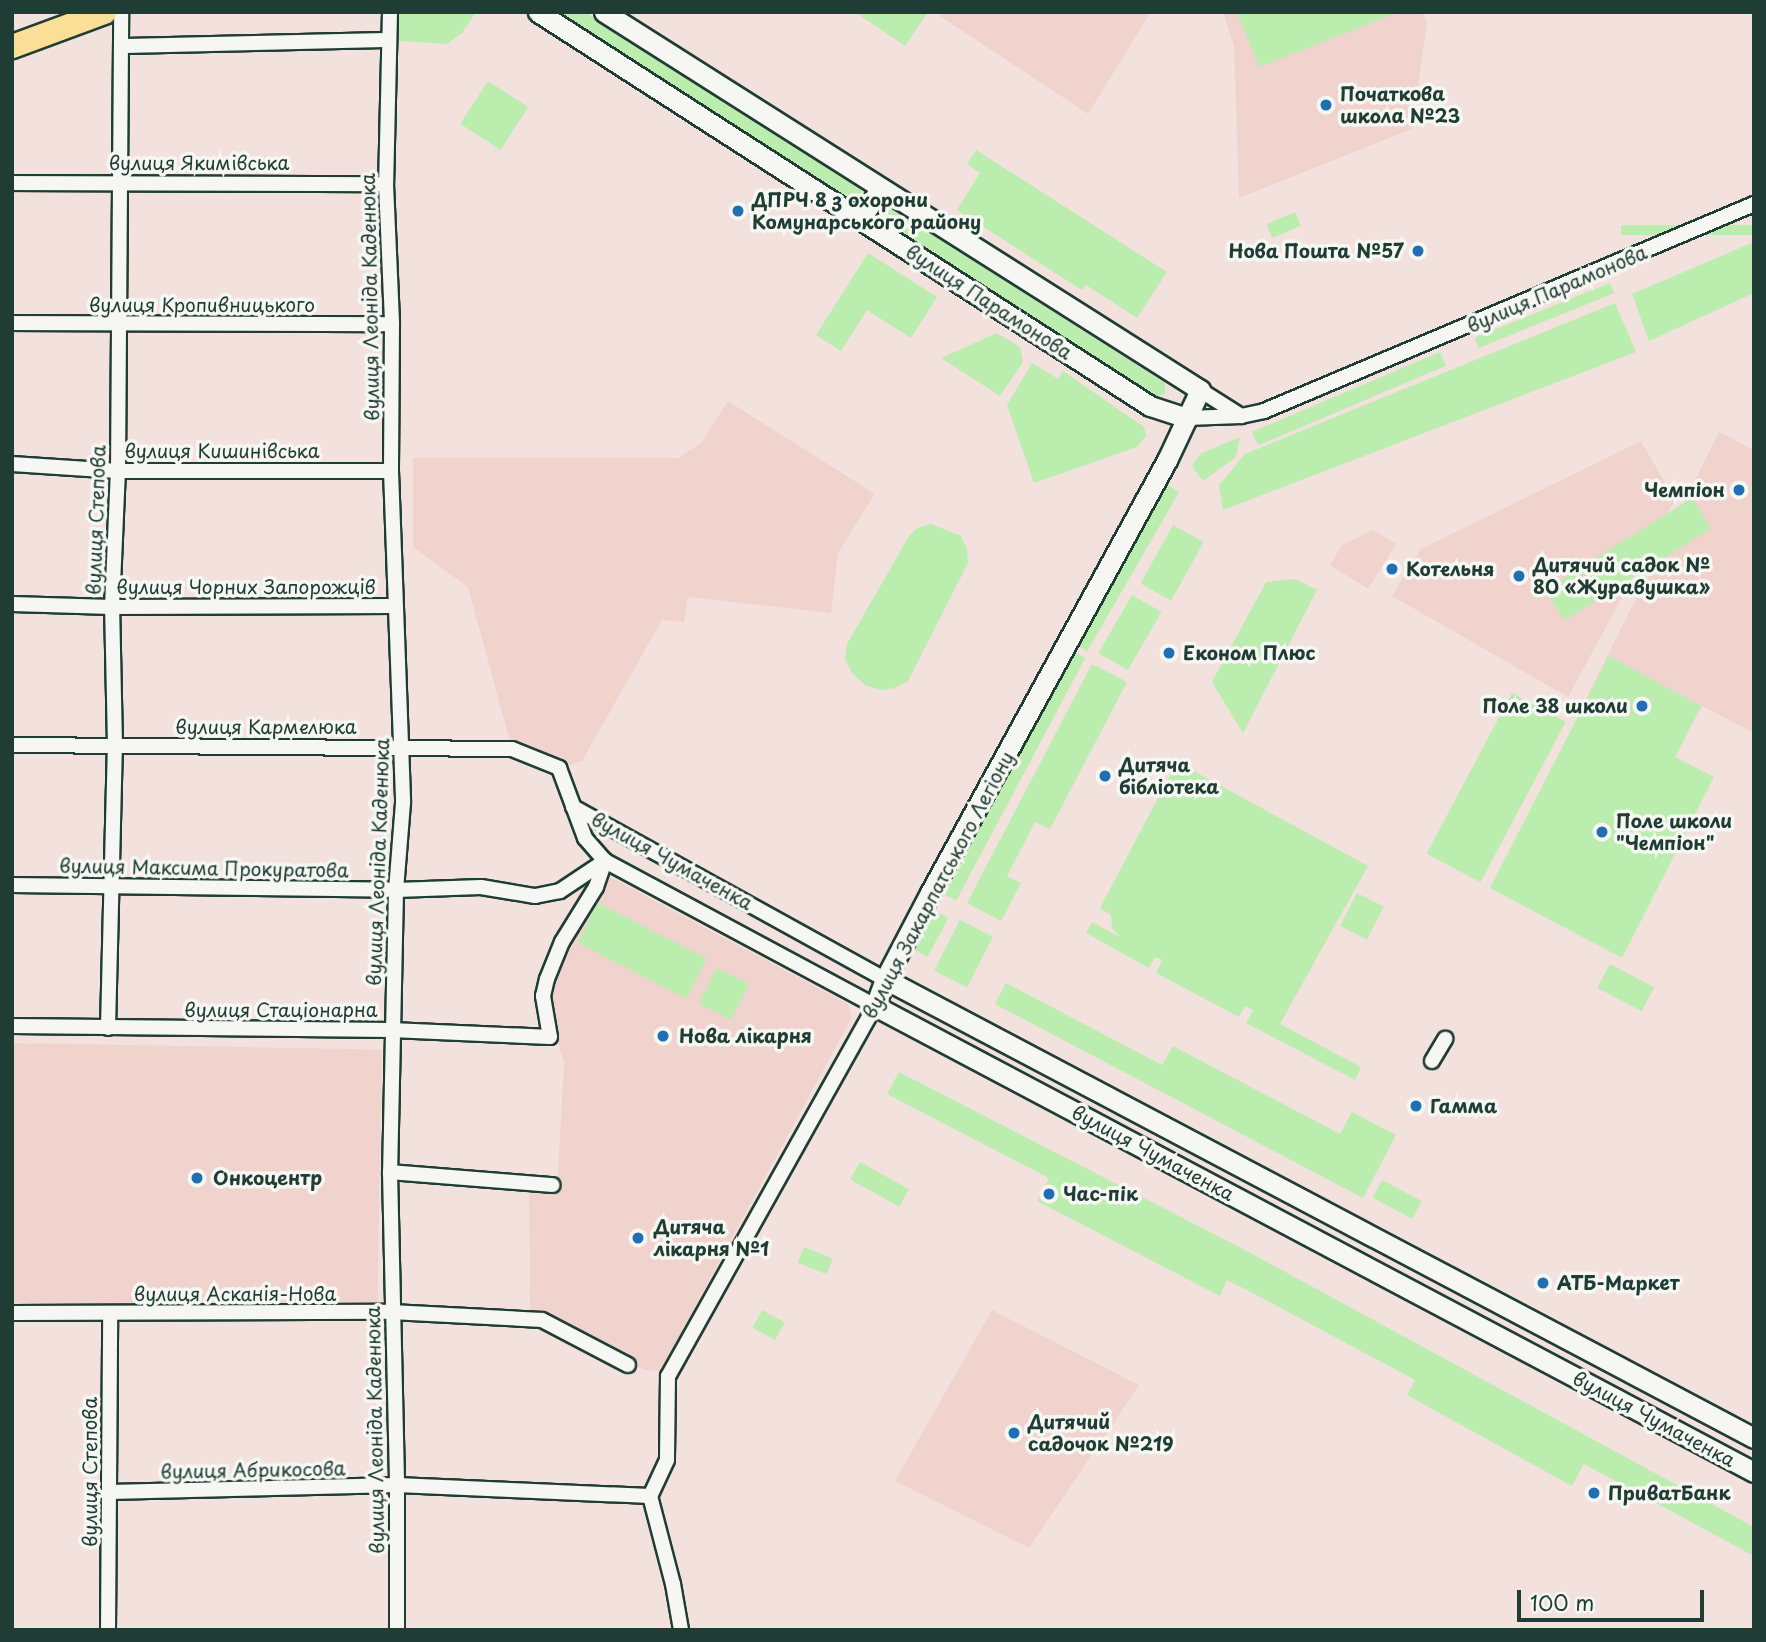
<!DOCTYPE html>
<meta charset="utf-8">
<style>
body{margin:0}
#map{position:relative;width:1766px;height:1642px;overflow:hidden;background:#f3e1dd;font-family:"Playpen Sans",sans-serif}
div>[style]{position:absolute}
.built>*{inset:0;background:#f1d3ce;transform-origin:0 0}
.green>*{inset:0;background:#baedae;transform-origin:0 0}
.roads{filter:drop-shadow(2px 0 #1f3d34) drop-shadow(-2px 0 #1f3d34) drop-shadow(0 2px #1f3d34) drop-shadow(0 -2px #1f3d34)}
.street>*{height:14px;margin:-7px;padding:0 7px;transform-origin:7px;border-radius:7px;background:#f6f6f2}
.secondary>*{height:19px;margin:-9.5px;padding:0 9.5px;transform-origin:9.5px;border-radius:9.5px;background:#f6f6f2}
.primary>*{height:23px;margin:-11.5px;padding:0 11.5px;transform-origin:11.5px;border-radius:11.5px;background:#fbdf96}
.dots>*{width:19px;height:19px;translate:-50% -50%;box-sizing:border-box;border:4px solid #f6f6f2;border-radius:50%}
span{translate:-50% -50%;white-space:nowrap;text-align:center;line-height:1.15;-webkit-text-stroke:7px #f6f6f2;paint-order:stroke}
.poi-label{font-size:19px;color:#1f3d34;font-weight:700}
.left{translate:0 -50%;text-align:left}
.right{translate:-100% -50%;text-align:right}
.street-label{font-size:19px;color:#1f3d34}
.frame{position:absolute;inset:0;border:14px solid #1f3d34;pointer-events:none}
.scale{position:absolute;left:1517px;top:1590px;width:187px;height:32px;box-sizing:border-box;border:4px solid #1f3d34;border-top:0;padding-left:9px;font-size:21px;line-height:24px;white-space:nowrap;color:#1f3d34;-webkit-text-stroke:5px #f6f6f2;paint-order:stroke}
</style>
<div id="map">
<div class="built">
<div style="clip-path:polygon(943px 12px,1151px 12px,1088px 114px,940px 16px)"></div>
<div style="clip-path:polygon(1223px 12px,1422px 12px,1427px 22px,1412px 129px,1239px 198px,1234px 46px)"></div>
<div style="clip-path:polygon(728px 401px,875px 494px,838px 553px,831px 613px,688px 597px,684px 622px,662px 620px,582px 761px,559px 768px,512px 749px,468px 587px,413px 547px,413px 458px,679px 458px,702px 442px)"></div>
<div style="clip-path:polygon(1719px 432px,1754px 450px,1754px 733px,1702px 706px,1675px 757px,1582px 707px)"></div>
<div style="clip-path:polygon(1641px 441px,1675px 500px,1568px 697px,1392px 596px,1421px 549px)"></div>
<div style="clip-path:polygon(1373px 530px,1396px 544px,1368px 589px,1330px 565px,1342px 545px)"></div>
<div style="clip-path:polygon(610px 877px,848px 1004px,852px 1017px,660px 1371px,645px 1370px,530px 1316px,529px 1186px,557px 1188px,564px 1063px,547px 1007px,561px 954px)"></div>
<div style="left:12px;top:1043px;width:370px;height:262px;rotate:1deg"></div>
<div style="clip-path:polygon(992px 1310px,1139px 1385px,1029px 1548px,895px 1481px)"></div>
</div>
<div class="green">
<div style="clip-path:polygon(390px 12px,476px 12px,462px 33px,447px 44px,389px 40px)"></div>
<div style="clip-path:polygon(551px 12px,585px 12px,860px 189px,864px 195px,861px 202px,856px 206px)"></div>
<div style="clip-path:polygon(855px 12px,928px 12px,905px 46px)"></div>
<div style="clip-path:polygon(1237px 12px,1397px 12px,1397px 13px,1259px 67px)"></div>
<div style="left:488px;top:81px;width:48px;height:51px;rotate:33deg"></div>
<div style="clip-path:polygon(976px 150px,1167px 272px,1137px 318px,1086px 285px,1082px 290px,957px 210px,980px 173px,967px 164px)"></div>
<div style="clip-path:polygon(883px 203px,1165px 383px,1165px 394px,1155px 397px,872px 217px,878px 204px)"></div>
<div style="left:1295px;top:212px;width:15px;height:31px;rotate:67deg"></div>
<div style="left:1754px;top:225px;width:10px;height:133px;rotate:90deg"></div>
<div style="clip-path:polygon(1754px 242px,1754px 293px,1649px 341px,1632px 294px)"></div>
<div style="clip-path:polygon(868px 253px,937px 297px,911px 338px,867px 310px,841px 351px,816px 335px)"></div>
<div style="left:1610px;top:283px;width:11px;height:146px;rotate:68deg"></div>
<div style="clip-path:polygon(1615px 303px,1636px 352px,1223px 510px,1219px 485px,1245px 454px)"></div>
<div style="clip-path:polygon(997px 333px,1020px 347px,1023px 362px,1000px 396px,941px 358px)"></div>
<div style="left:1440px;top:352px;width:15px;height:204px;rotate:67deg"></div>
<div style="clip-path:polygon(1032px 363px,1058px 379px,1063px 371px,1144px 427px,1146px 436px,1137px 447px,1034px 483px,1007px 405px)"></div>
<div style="clip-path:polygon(1240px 437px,1236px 457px,1203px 481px,1192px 466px,1200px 454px)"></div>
<div style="left:1167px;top:485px;width:14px;height:184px;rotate:30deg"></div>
<div style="left:1692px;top:498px;width:36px;height:173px;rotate:58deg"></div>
<div style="clip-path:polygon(931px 524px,961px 536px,967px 549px,968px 563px,908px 681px,894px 688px,880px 690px,865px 685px,852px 673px,845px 659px,847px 644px,909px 536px,917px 528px)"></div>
<div style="left:1173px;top:525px;width:35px;height:67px;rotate:29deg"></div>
<div style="clip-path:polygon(1295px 579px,1317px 590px,1243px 733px,1212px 682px,1266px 582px)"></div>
<div style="left:1132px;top:595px;width:34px;height:67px;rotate:30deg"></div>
<div style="left:1072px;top:651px;width:15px;height:275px;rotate:28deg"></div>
<div style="clip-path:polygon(1609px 656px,1701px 706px,1675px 757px,1714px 777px,1622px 958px,1490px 888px)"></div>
<div style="clip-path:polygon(1092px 664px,1127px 682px,1050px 829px,1035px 822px,1007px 876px,1021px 883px,1001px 921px,967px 903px)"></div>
<div style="left:1512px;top:693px;width:61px;height:182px;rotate:28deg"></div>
<div style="clip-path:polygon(1177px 762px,1368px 866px,1280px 1024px,1361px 1067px,1355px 1080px,1246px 1023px,1253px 1010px,1245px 1006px,1239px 1017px,1156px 973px,1162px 960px,1155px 957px,1149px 968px,1086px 933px,1092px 922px,1120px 937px,1112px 928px,1111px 915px,1100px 908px)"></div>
<div style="left:1357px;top:893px;width:30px;height:37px;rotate:27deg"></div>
<div style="left:598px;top:903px;width:122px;height:45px;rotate:27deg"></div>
<div style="left:935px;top:911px;width:15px;height:44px;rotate:28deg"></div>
<div style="left:960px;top:920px;width:37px;height:57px;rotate:27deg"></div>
<div style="left:1610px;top:964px;width:50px;height:27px;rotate:28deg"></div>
<div style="left:717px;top:968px;width:36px;height:40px;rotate:27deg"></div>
<div style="clip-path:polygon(1006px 983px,1162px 1065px,1173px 1046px,1340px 1134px,1352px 1112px,1396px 1135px,1363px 1198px,995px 1004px)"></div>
<div style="clip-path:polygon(899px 1072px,1243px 1249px,1754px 1527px,1754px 1556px,1584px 1464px,1572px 1486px,1407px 1395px,1415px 1380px,1249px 1291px,1227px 1280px,1220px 1296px,1037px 1201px,1049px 1178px,887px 1094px)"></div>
<div style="left:860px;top:1162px;width:56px;height:20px;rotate:29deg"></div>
<div style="left:1382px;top:1180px;width:45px;height:20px;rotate:28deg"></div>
<div style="left:804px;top:1247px;width:31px;height:17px;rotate:22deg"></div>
<div style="left:762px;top:1310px;width:26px;height:20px;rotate:29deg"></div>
</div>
<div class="roads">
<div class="street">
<div style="left:390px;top:12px;width:172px;rotate:91.3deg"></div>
<div style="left:386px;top:184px;width:140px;rotate:87.5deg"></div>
<div style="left:392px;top:324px;width:147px;rotate:90.4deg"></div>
<div style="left:391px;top:471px;width:332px;rotate:87.9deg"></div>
<div style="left:403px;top:803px;width:87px;rotate:94.6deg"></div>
<div style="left:396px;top:890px;width:282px;rotate:91.2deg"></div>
<div style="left:390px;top:1172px;width:313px;rotate:88.7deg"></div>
<div style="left:397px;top:1485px;width:145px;rotate:90deg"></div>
<div style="left:121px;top:46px;width:268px;rotate:-1.3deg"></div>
<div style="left:12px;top:183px;width:374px;rotate:0.2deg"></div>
<div style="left:12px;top:323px;width:380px;rotate:0.2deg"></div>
<div style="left:1200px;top:390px;width:49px;rotate:32.4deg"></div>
<div style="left:1187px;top:418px;width:54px;rotate:-2.1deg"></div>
<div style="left:1241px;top:416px;width:24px;rotate:-12deg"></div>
<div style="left:1264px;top:411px;width:532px;rotate:-22.9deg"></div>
<div style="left:12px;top:464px;width:106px;rotate:3.8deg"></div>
<div style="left:118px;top:471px;width:273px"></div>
<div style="left:12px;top:604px;width:100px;rotate:1.7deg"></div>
<div style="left:112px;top:607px;width:283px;rotate:-0.2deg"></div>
<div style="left:12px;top:745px;width:500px;rotate:0.46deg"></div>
<div style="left:512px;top:749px;width:51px;rotate:22deg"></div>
<div style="left:559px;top:768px;width:75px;rotate:69.6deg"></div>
<div style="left:585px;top:838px;width:30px;rotate:49deg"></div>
<div style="left:605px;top:861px;width:306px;rotate:28.2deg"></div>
<div style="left:875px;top:1006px;width:424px;rotate:119.2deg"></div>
<div style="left:668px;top:1376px;width:84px;rotate:90.7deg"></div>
<div style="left:667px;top:1460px;width:40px;rotate:115deg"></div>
<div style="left:650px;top:1496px;width:91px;rotate:75.4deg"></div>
<div style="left:673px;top:1584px;width:47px;rotate:80.1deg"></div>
<div style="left:573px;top:807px;width:356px;rotate:28.9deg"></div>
<div style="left:12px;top:885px;width:384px;rotate:0.7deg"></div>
<div style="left:396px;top:890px;width:85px;rotate:-2deg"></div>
<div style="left:481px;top:887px;width:55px;rotate:9.5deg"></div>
<div style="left:535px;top:896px;width:25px;rotate:-11deg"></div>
<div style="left:560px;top:891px;width:54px;rotate:-33.7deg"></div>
<div style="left:12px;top:1026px;width:379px;rotate:0.6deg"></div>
<div style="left:391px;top:1030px;width:159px;rotate:2.5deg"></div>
<div style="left:550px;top:1037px;width:42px;rotate:-99.7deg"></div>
<div style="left:543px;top:996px;width:17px;rotate:-77deg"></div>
<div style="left:547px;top:979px;width:40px;rotate:-68deg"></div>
<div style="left:562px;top:942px;width:65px;rotate:-58.3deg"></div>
<div style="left:596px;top:887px;width:28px;rotate:-71deg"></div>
<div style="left:108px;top:1028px;width:282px;rotate:-88.6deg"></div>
<div style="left:115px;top:746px;width:139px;rotate:-91.2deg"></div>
<div style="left:112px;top:607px;width:136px;rotate:-87.5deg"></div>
<div style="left:118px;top:471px;width:459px;rotate:-89.6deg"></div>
<div style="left:1432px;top:1061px;width:26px;rotate:-59deg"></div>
<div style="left:390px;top:1172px;width:163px;rotate:4.6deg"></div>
<div style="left:12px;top:1313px;width:379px;rotate:-0.2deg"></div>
<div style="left:391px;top:1312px;width:151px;rotate:3deg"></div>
<div style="left:542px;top:1320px;width:97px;rotate:27.6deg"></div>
<div style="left:109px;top:1492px;width:288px;rotate:-1.4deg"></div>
<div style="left:397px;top:1485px;width:253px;rotate:2.5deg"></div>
<div style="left:108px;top:1630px;width:316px;rotate:-89.6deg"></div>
</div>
<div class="secondary">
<div style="left:538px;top:12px;width:728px;rotate:32.77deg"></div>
<div style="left:1150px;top:406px;width:39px;rotate:18deg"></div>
<div style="left:604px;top:12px;width:706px;rotate:32.38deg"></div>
<div style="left:1200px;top:390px;width:77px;rotate:115.2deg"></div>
<div style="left:1167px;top:460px;width:494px;rotate:118.7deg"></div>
<div style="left:930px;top:893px;width:97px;rotate:117.6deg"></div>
<div style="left:885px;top:979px;width:29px;rotate:110deg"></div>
<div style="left:875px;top:1006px;width:995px;rotate:27.93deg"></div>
<div style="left:861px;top:219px;width:36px;rotate:-58deg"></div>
<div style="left:885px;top:979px;width:983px;rotate:27.84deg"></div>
</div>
<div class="primary">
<div style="left:12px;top:46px;width:98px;rotate:-20.3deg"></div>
</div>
</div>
<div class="dots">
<div style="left:1326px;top:105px;background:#1f6fb2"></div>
<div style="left:738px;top:211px;background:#1f6fb2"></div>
<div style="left:1418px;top:251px;background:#1f6fb2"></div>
<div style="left:1739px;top:490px;background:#1f6fb2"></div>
<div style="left:1392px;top:569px;background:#1f6fb2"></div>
<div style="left:1519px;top:576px;background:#1f6fb2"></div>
<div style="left:1169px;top:653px;background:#1f6fb2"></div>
<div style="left:1642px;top:706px;background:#1f6fb2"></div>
<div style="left:1105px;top:776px;background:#1f6fb2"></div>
<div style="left:1602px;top:832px;background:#1f6fb2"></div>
<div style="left:663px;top:1036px;background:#1f6fb2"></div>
<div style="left:1416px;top:1106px;background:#1f6fb2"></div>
<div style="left:197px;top:1178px;background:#1f6fb2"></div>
<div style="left:1049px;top:1194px;background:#1f6fb2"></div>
<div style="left:638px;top:1238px;background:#1f6fb2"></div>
<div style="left:1543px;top:1283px;background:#1f6fb2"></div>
<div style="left:1014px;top:1433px;background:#1f6fb2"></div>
<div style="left:1594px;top:1493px;background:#1f6fb2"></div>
</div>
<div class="poi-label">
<span class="left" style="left:1340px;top:105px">Початкова<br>школа №23</span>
<span class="left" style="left:752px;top:211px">ДПРЧ 8 з охорони<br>Комунарського району</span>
<span class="right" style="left:1404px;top:251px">Нова Пошта №57</span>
<span class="right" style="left:1725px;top:490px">Чемпіон</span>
<span class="left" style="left:1533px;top:576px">Дитячий садок №<br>80 «Журавушка»</span>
<span class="left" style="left:1406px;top:569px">Котельня</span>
<span class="left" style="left:1183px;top:653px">Економ Плюс</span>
<span class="right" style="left:1628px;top:706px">Поле 38 школи</span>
<span class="left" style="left:1119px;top:776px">Дитяча<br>бібліотека</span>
<span class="left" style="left:1616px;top:832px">Поле школи<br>"Чемпіон"</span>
<span class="left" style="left:679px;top:1036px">Нова лікарня</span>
<span class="left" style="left:1430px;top:1106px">Гамма</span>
<span class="left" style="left:213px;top:1178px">Онкоцентр</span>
<span class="left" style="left:1063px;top:1194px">Час-пік</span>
<span class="left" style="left:654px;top:1238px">Дитяча<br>лікарня №1</span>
<span class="left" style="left:1557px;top:1283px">АТБ-Маркет</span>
<span class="left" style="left:1028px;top:1433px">Дитячий<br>садочок №219</span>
<span class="left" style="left:1608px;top:1493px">ПриватБанк</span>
</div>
<div class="street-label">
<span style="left:199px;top:163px">вулиця Якимівська</span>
<span style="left:1557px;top:289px;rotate:-23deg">вулиця Парамонова</span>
<span style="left:370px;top:297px;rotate:-91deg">вулиця Леоніда Каденюка</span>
<span style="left:989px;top:302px;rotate:33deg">вулиця Парамонова</span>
<span style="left:202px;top:305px">вулиця Кропивницького</span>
<span style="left:222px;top:451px">вулиця Кишинівська</span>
<span style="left:96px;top:520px;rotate:-88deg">вулиця Степова</span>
<span style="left:246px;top:587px">вулиця Чорних Запорожців</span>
<span style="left:266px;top:727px">вулиця Кармелюка</span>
<span style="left:672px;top:861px;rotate:29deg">вулиця Чумаченка</span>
<span style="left:378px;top:862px;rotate:-88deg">вулиця Леоніда Каденюка</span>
<span style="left:204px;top:868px;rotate:1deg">вулиця Максима Прокуратова</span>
<span style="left:938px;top:885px;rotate:-62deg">вулиця Закарпатського Легіону</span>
<span style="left:281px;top:1010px">вулиця Стаціонарна</span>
<span style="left:1153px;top:1153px;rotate:28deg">вулиця Чумаченка</span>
<span style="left:235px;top:1294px">вулиця Асканія-Нова</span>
<span style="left:1654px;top:1419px;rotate:28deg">вулиця Чумаченка</span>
<span style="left:375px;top:1430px;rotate:-91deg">вулиця Леоніда Каденюка</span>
<span style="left:253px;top:1470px;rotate:-1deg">вулиця Абрикосова</span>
<span style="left:90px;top:1472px;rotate:-90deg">вулиця Степова</span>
</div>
<div class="frame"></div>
<div class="scale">100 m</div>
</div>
